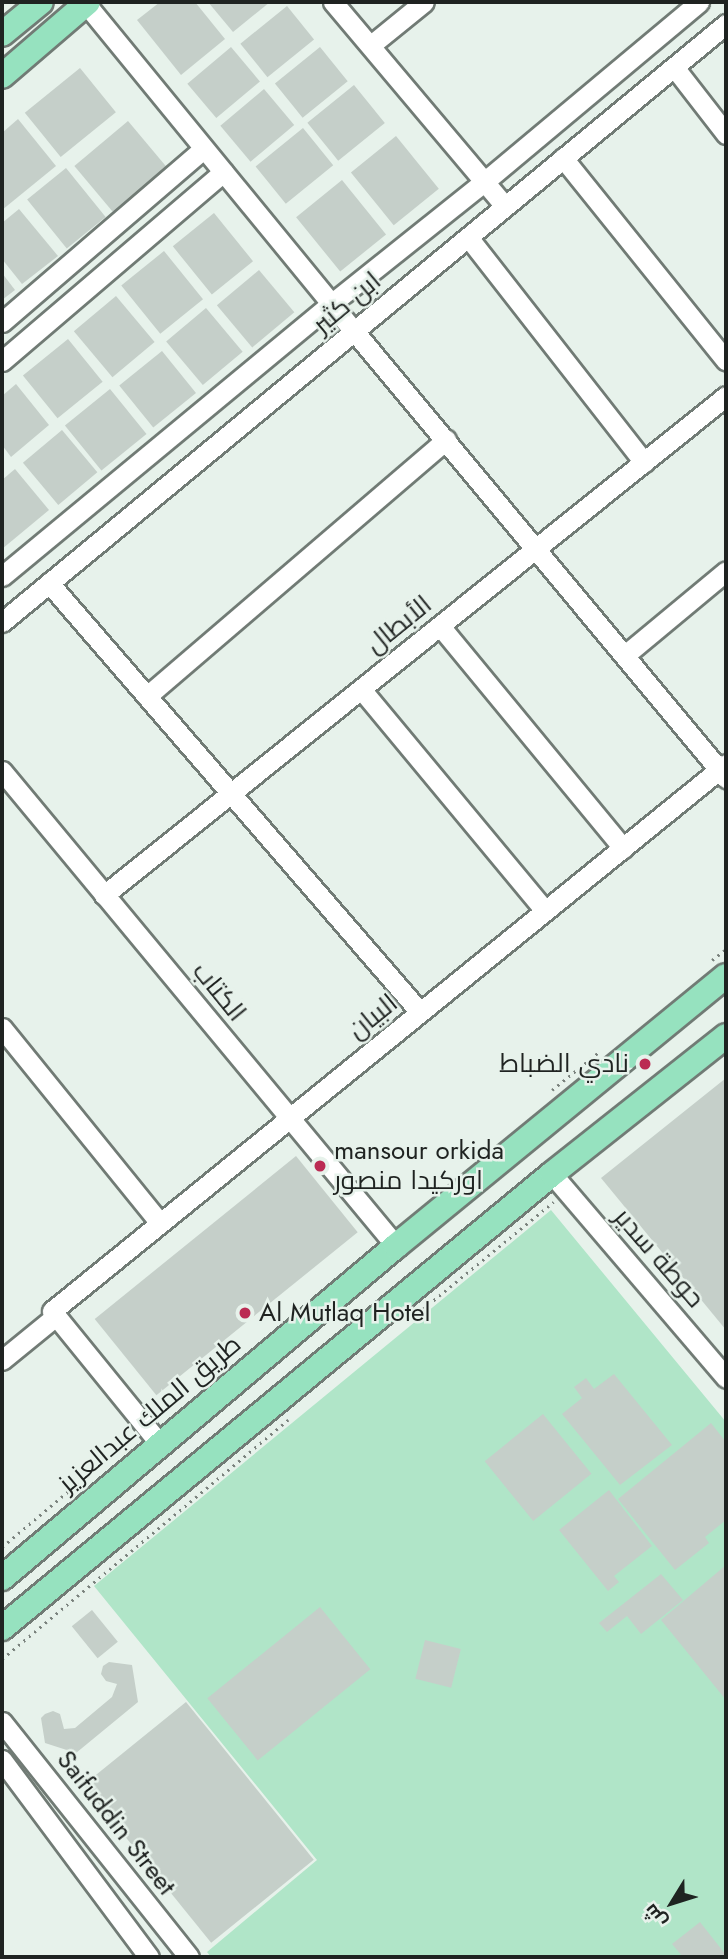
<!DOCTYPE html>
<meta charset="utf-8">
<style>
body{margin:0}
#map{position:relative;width:728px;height:1959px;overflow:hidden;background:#e7f2eb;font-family:Jost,Cairo,sans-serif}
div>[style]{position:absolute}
.green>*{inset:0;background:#b0e5c8}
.building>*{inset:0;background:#c5cfc9;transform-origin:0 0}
.path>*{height:2.5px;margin-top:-1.25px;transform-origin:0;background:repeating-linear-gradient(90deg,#7a827d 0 2px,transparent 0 7px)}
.roads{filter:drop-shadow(2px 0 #717b75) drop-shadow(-2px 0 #717b75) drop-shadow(0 2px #717b75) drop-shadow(0 -2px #717b75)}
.minor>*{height:19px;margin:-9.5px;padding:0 9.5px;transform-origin:9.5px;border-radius:9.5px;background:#fff}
.major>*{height:24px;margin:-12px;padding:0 12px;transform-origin:12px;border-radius:12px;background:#96e2bf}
.dots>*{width:19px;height:19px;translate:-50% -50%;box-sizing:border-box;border:4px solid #e7f2eb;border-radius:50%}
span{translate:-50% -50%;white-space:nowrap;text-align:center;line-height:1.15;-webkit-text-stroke:5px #e7f2eb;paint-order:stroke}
.street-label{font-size:26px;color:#1f2321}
.poi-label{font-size:26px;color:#1f2321}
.right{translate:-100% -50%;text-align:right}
.left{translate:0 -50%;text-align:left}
.frame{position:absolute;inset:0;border:4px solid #1f2321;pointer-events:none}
.north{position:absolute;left:637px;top:1868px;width:70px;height:70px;-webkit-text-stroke:5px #e7f2eb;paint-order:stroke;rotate:232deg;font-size:19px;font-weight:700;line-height:28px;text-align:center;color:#1f2321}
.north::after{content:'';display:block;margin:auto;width:24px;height:32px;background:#1f2321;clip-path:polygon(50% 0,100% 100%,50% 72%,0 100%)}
</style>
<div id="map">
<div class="green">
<div style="clip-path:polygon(551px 1210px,726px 1422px,726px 1957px,211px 1957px,207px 1952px,317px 1860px,94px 1586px)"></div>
</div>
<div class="building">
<div style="clip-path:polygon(160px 2px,195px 2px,225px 39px,181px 75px,137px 20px)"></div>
<div style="clip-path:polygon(208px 2px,270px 2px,233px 32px)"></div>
<div style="left:287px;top:6px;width:43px;height:60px;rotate:51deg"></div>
<div style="left:231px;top:47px;width:45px;height:57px;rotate:50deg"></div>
<div style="left:320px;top:47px;width:44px;height:58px;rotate:51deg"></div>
<div style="left:80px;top:68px;width:57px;height:71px;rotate:51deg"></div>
<div style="left:354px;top:85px;width:49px;height:60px;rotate:51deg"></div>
<div style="left:264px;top:89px;width:47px;height:57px;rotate:50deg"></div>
<div style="clip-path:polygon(18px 119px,56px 166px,2px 210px,2px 133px)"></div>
<div style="left:128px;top:121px;width:61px;height:70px;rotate:50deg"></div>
<div style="left:303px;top:128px;width:48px;height:61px;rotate:51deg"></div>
<div style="left:396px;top:136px;width:68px;height:58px;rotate:51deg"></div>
<div style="left:66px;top:168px;width:63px;height:50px;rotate:51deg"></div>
<div style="left:342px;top:180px;width:70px;height:59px;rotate:51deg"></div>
<div style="clip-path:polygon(19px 209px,58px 256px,22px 284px,2px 259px,2px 223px)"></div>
<div style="left:214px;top:213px;width:62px;height:53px;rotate:51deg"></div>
<div style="left:164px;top:251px;width:62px;height:55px;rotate:51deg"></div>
<div style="left:259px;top:270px;width:55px;height:55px;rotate:50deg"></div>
<div style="clip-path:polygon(2px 273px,15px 290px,2px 300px)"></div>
<div style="left:116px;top:296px;width:60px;height:55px;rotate:50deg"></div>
<div style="left:206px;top:308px;width:57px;height:52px;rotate:50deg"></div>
<div style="left:68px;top:339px;width:55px;height:58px;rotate:51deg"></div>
<div style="left:162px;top:351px;width:54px;height:55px;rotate:51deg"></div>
<div style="clip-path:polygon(16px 384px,49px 425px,11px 457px,2px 445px,2px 396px)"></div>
<div style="left:110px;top:389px;width:58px;height:58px;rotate:51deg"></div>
<div style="left:62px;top:430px;width:55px;height:51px;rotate:50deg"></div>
<div style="clip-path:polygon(15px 469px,49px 510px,2px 549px,2px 480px)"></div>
<div style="clip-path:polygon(726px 1078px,726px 1330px,601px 1178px)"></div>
<div style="left:296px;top:1156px;width:98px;height:259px;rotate:51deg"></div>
<div style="clip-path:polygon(614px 1374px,672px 1445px,620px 1485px,562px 1414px,582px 1398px,574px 1387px,586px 1378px,594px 1389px)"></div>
<div style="left:543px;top:1414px;width:77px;height:75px;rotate:51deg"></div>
<div style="clip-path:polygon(711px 1423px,726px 1442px,726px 1520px,705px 1537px,709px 1543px,675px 1570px,618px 1499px)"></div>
<div style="clip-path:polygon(609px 1490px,652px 1546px,614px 1576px,619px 1582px,608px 1591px,559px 1530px)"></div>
<div style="clip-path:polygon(726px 1565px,726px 1700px,661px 1620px)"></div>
<div style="clip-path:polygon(661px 1574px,683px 1600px,641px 1634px,627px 1616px,607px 1632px,599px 1623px)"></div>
<div style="left:320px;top:1607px;width:80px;height:145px;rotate:51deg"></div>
<div style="left:92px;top:1610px;width:41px;height:26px;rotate:51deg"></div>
<div style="left:425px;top:1640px;width:37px;height:40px;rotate:14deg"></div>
<div style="clip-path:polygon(109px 1662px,132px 1665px,138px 1702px,76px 1753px,45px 1743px,41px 1718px,45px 1714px,53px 1711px,60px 1714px,64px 1729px,75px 1728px,112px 1697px,117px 1684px,106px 1681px,101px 1674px,103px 1666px)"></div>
<div style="left:186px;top:1702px;width:203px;height:132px;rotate:51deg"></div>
<div style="clip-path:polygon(700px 1922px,726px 1955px,726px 1957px,683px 1957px,672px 1944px)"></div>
</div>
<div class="path">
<div style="left:712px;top:960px;width:18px;rotate:-38deg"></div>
<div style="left:552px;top:1090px;width:60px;rotate:-39deg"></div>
<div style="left:412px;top:1318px;width:183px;rotate:-39.4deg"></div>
<div style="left:2px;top:1547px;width:166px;rotate:-40.1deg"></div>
<div style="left:2px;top:1659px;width:373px;rotate:-39.9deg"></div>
</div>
<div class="roads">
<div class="minor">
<div style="left:333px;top:2px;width:267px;rotate:49.9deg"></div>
<div style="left:86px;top:4px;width:423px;rotate:50.7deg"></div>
<div style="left:354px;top:331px;width:582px;rotate:50.23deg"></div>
<div style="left:371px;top:45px;width:68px;rotate:-39.1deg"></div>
<div style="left:674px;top:67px;width:85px;rotate:52.2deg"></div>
<div style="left:563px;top:158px;width:260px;rotate:51.2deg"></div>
<div style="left:468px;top:237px;width:286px;rotate:52deg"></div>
<div style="left:2px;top:322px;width:265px;rotate:-40.7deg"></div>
<div style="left:2px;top:361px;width:291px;rotate:-40.5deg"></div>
<div style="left:2px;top:576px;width:427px;rotate:-39.6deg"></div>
<div style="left:331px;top:304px;width:196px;rotate:-38.6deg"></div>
<div style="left:484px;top:182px;width:280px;rotate:-39.9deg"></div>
<div style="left:49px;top:583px;width:567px;rotate:49.15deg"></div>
<div style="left:2px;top:622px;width:939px;rotate:-39.56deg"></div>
<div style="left:440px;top:626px;width:288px;rotate:50.5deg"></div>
<div style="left:625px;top:655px;width:131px;rotate:-39.7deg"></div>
<div style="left:361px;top:689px;width:288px;rotate:50.3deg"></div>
<div style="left:147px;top:696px;width:394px;rotate:-40.6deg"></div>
<div style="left:2px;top:771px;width:617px;rotate:50.33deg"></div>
<div style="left:104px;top:895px;width:797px;rotate:-38.74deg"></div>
<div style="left:2px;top:1028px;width:251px;rotate:51deg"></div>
<div style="left:552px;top:1174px;width:268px;rotate:49.5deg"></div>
<div style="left:2px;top:1360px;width:70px;rotate:-39.2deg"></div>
<div style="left:160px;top:1444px;width:171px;rotate:-129.1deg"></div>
<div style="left:52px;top:1311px;width:868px;rotate:-39.06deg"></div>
<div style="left:2px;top:1722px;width:300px;rotate:51.5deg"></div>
<div style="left:2px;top:1760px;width:246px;rotate:53.3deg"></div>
</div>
<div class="major">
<div style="left:2px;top:34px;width:50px;rotate:-39.4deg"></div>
<div style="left:2px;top:76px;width:113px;rotate:-40.7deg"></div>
<div style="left:2px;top:1578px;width:515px;rotate:-40.12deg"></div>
<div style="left:396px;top:1246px;width:426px;rotate:-39.3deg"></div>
<div style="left:2px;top:1628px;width:713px;rotate:-39.54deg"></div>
<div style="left:552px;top:1174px;width:222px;rotate:-38.4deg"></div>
</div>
</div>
<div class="dots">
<div style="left:645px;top:1064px;background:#bb2b53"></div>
<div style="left:320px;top:1166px;background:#bb2b53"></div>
<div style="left:245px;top:1313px;background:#bb2b53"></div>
</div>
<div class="street-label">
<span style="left:347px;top:303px;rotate:-40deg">ابن كثير</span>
<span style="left:399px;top:625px;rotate:-39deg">الأبطال</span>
<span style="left:219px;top:992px;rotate:51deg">الكتاب</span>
<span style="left:373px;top:1017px;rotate:-39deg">البيان</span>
<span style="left:659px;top:1258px;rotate:49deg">حوطة سدير</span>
<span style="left:150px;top:1414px;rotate:-40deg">طريق الملك عبدالعزيز</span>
<span style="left:116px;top:1823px;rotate:52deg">Saifuddin Street</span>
</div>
<div class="poi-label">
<span class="right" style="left:629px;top:1064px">نادي الضباط</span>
<span class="left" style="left:334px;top:1166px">mansour orkida<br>اوركيدا منصور</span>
<span class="left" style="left:259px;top:1313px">Al Mutlaq Hotel</span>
</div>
<div class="frame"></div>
<div class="north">ش</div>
</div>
